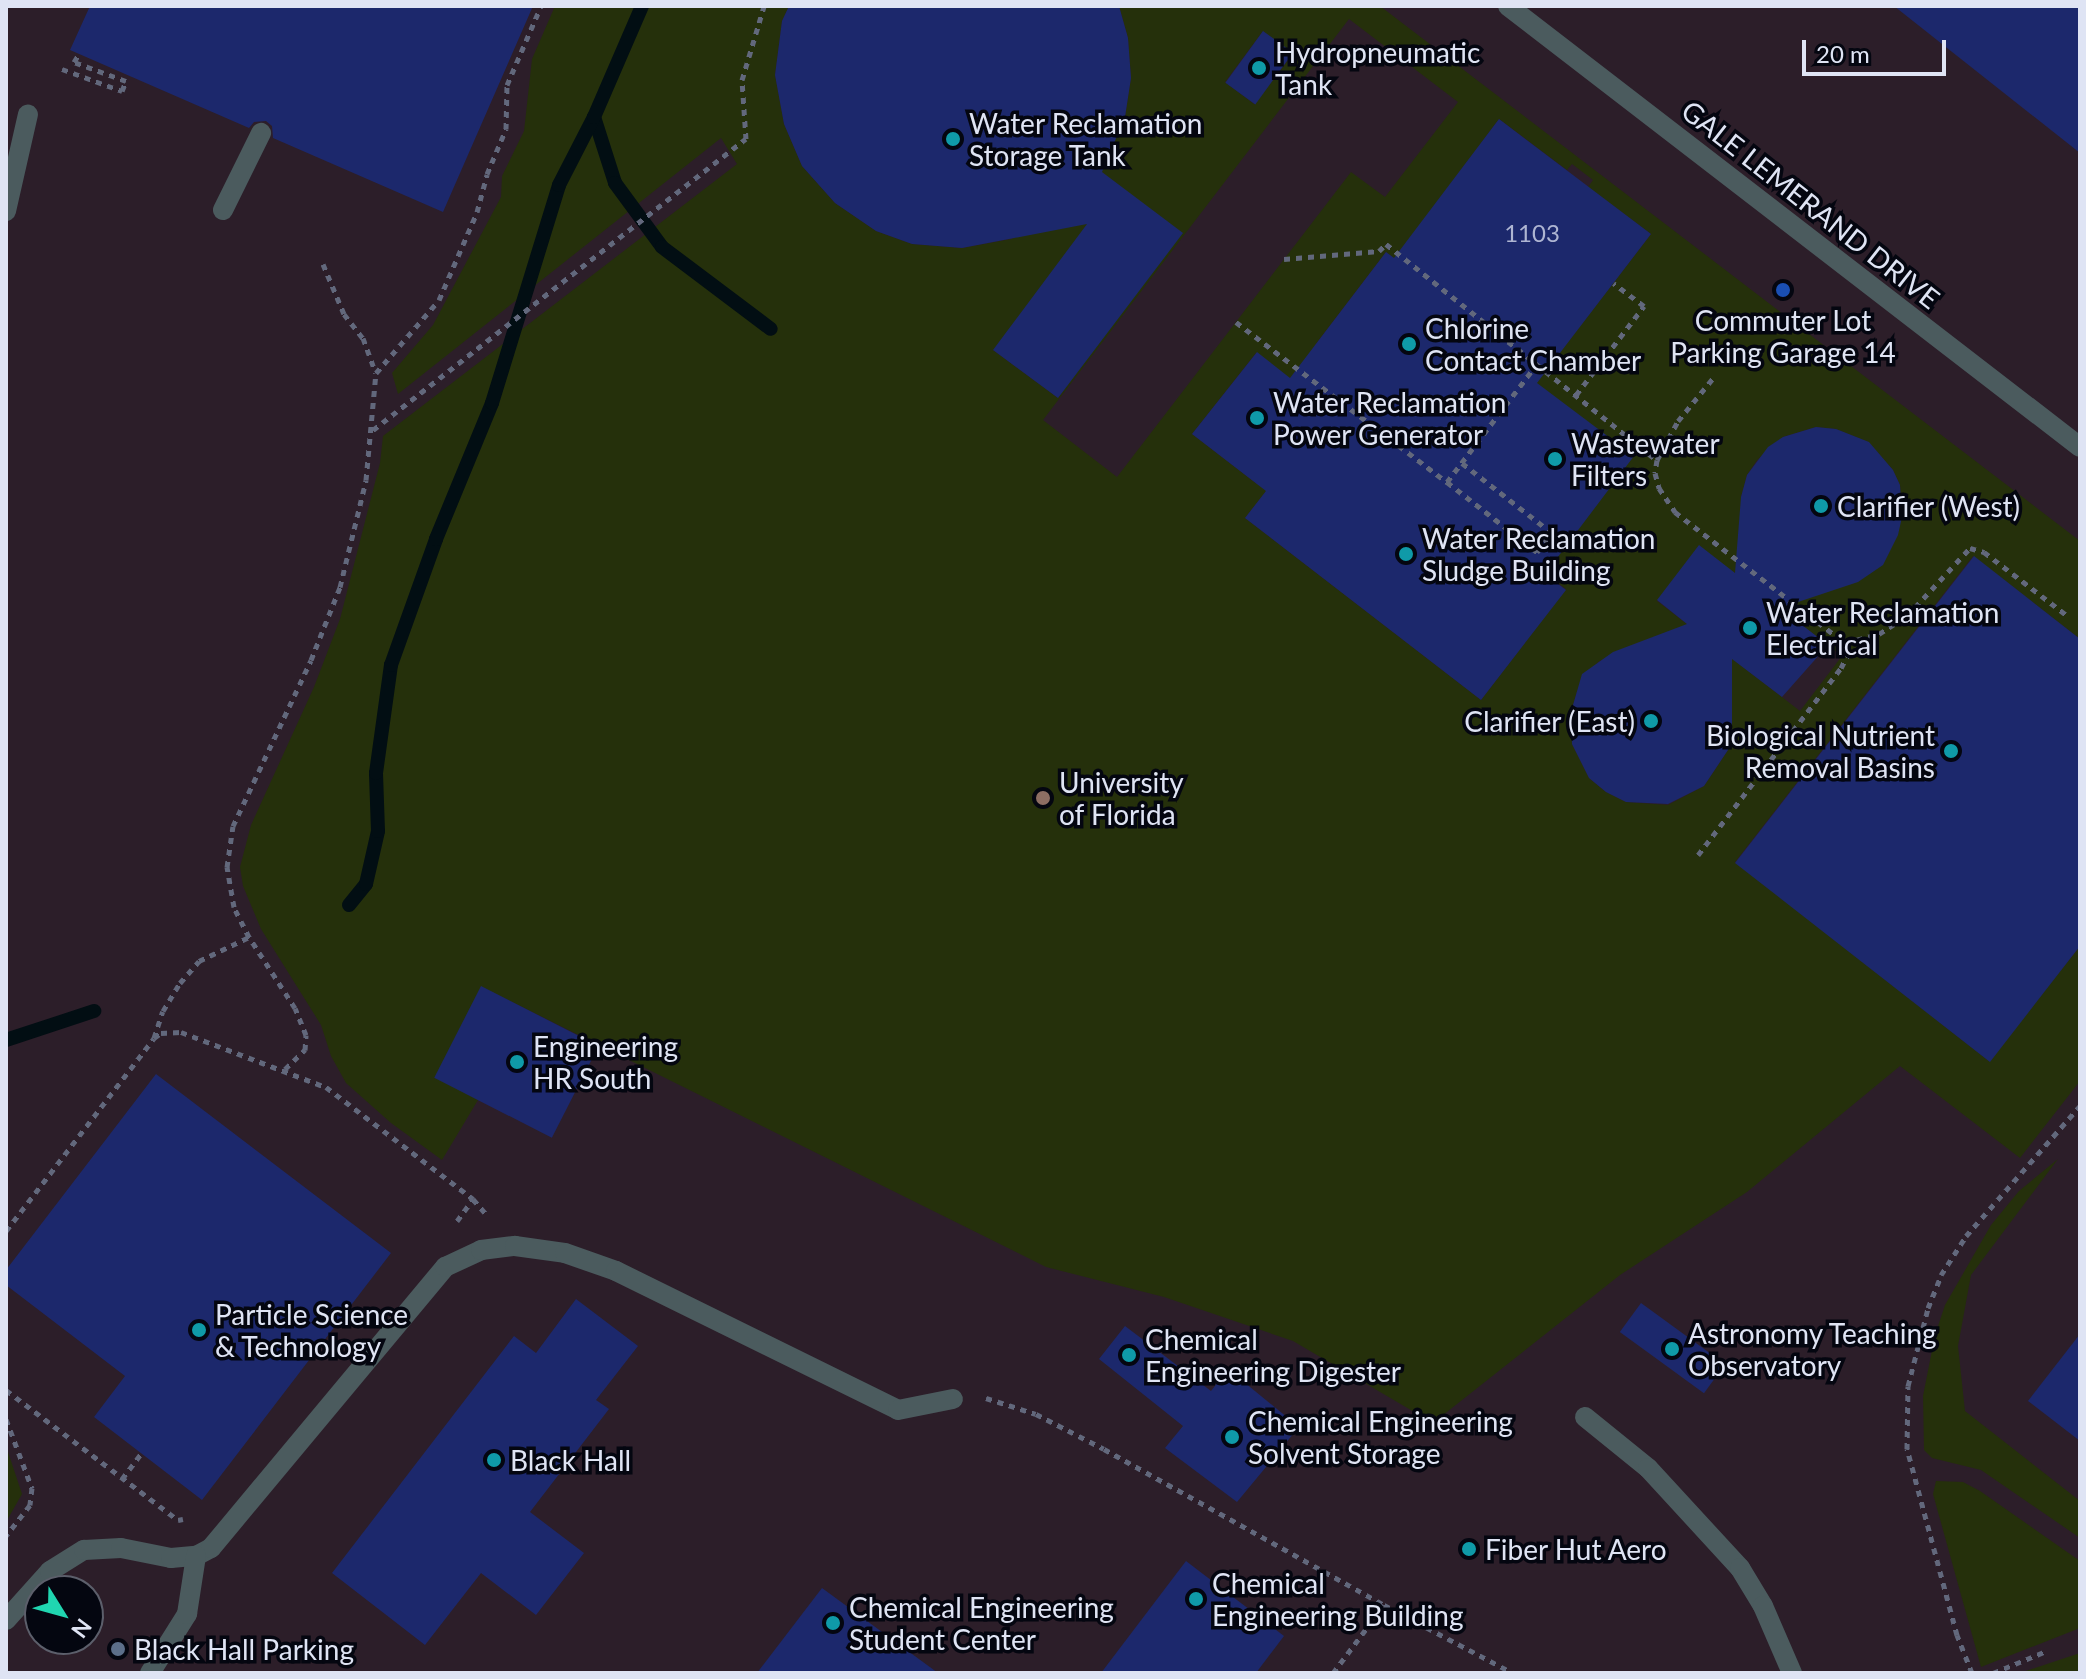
<!DOCTYPE html>
<style>
body{margin:0}
#map{position:relative;width:2086px;height:1679px;overflow:hidden;background:#141b31;font-family:Lato,sans-serif}
div>[style]{position:absolute}
.education>*{inset:0;background:#2c1e29}
.green>*{inset:0;background:#25300b}
.stream>*{height:14px;margin:-7px;padding:0 7px;transform-origin:7px;border-radius:7px;background:#020e13}
.building>*{inset:0;background:#1c286c;transform-origin:0 0}
.path>*{height:5px;margin-top:-2.5px;transform-origin:0;background:repeating-linear-gradient(90deg,#62687c 0 6px,transparent 0 12px)}
.lane>*{height:20px;margin:-10px;padding:0 10px;transform-origin:10px;border-radius:10px;background:#4b5b5e}
.street>*{height:20px;margin:-10px;padding:0 10px;transform-origin:10px;border-radius:10px;background:#4b5b5e}
.dots>*{width:22px;height:22px;translate:-50% -50%;box-sizing:border-box;border:4px solid #040610;border-radius:50%}
span{translate:-50% -50%;white-space:nowrap;text-align:center;line-height:1.15;-webkit-text-stroke:7px #040610;paint-order:stroke}
.number-label{font-size:24px;color:#aeb5d2}
.number-label span{-webkit-text-stroke-width:0}
.poi-label{font-size:28px;color:#dfe4f4}
.left{translate:0 -50%;text-align:left}
.right{translate:-100% -50%;text-align:right}
.street-label{font-size:28px;color:#dfe4f4}
.frame{position:absolute;inset:0;border:8px solid #dfe4f4;pointer-events:none}
.north{position:absolute;left:24px;top:1575px;width:80px;height:80px;box-sizing:border-box;background:#040610;border:2px solid #5c5f6b;border-radius:50%;rotate:127deg;font-size:22px;font-weight:700;line-height:32px;text-align:center;color:#dfe4f4}
.north::after{content:'';display:block;margin:auto;width:28px;height:36px;background:#20d5b0;clip-path:polygon(50% 0,100% 100%,50% 72%,0 100%)}
.scale{position:absolute;left:1802px;top:40px;width:144px;height:36px;box-sizing:border-box;border:4px solid #dfe4f4;border-top:0;padding-left:10px;font-size:24px;line-height:28px;white-space:nowrap;color:#dfe4f4;-webkit-text-stroke:6px #040610;paint-order:stroke}
</style>
<div id="map">
<div class="education">
<div style="clip-path:polygon(evenodd,6px 6px,2080px 6px,2080px 1673px,6px 1673px,6px 6px,40px 1591px,88px 1591px,88px 1639px,40px 1639px,40px 1591px)"></div>
</div>
<div class="green">
<div style="clip-path:polygon(evenodd,555px 6px,789px 6px,782px 21px,775px 75px,784px 124px,802px 166px,835px 203px,876px 231px,912px 244px,962px 248px,1011px 239px,1051px 219px,1125px 117px,1131px 78px,1128px 38px,1119px 6px,1380px 6px,2080px 541px,2080px 639px,1973px 556px,1735px 862px,1989px 1061px,2080px 946px,2080px 1081px,2020px 1158px,1900px 1066px,1747px 1192px,1620px 1275px,1433px 1423px,1293px 1341px,1164px 1297px,1046px 1267px,482px 987px,478px 1100px,442px 1160px,391px 1123px,346px 1083px,331px 1056px,321px 1025px,261px 929px,243px 886px,240px 867px,251px 825px,314px 687px,340px 619px,380px 463px,383px 436px,737px 164px,721px 138px,398px 394px,392px 373px,433px 325px,501px 197px,502px 176px,524px 131px,532px 59px,555px 6px,1349px 19px,1458px 102px,1385px 197px,1351px 172px,1117px 477px,1043px 420px,1349px 19px,555px 6px,1263px 31px,1293px 54px,1254px 104px,1225px 82px,1263px 31px,555px 6px,1499px 119px,1567px 170px,1572px 164px,1593px 180px,1588px 187px,1651px 234px,1564px 347px,1414px 233px,1499px 119px,555px 6px,1182px 233px,1058px 398px,993px 350px,1182px 233px,555px 6px,1386px 252px,1504px 342px,1431px 436px,1315px 345px,1386px 252px,555px 6px,1256px 353px,1321px 403px,1257px 484px,1192px 434px,1256px 353px,555px 6px,1331px 408px,1566px 589px,1481px 700px,1245px 518px,1331px 408px,555px 6px,1816px 427px,1836px 429px,1868px 442px,1893px 470px,1900px 485px,1902px 517px,1888px 555px,1742px 529px,1741px 497px,1747px 475px,1757px 460px,1783px 437px,1816px 427px,555px 6px,1699px 546px,1842px 656px,1800px 711px,1657px 601px,1699px 546px,555px 6px,1629px 646px,1728px 750px,1704px 786px,1668px 805px,1626px 802px,1606px 792px,1589px 778px,1572px 744px,1571px 712px,1577px 691px,1598px 662px,1629px 646px)"></div>
<div style="clip-path:polygon(2058px 1159px,1971px 1275px,1958px 1346px,1965px 1411px,2080px 1501px,2080px 1538px,1981px 1470px,1932px 1458px,1924px 1450px,1923px 1396px,1935px 1335px,1945px 1305px,1991px 1225px,2019px 1191px)"></div>
<div style="clip-path:polygon(6px 1446px,22px 1494px,6px 1522px)"></div>
<div style="clip-path:polygon(1936px 1481px,1963px 1482px,1980px 1491px,2080px 1561px,2080px 1628px,1981px 1667px,1933px 1494px)"></div>
<div style="clip-path:polygon(2080px 1653px,2080px 1673px,2020px 1673px)"></div>
</div>
<div class="stream">
<div style="left:594px;top:117px;width:69px;rotate:72.3deg"></div>
<div style="left:615px;top:183px;width:79px;rotate:53.7deg"></div>
<div style="left:662px;top:247px;width:136px;rotate:37deg"></div>
<div style="left:349px;top:905px;width:27px;rotate:-51deg"></div>
<div style="left:366px;top:884px;width:54px;rotate:-77.2deg"></div>
<div style="left:378px;top:831px;width:58px;rotate:-92deg"></div>
<div style="left:376px;top:773px;width:109px;rotate:-82.1deg"></div>
<div style="left:391px;top:665px;width:134px;rotate:-70.3deg"></div>
<div style="left:436px;top:539px;width:147px;rotate:-67.6deg"></div>
<div style="left:492px;top:403px;width:228px;rotate:-72.9deg"></div>
<div style="left:559px;top:185px;width:76px;rotate:-62.8deg"></div>
<div style="left:594px;top:117px;width:121px;rotate:-66.6deg"></div>
<div style="left:6px;top:1040px;width:93px;rotate:-18.2deg"></div>
</div>
<div class="building">
<div style="clip-path:polygon(90px 6px,533px 6px,443px 212px,273px 138px,272px 126px,266px 121px,254px 122px,249px 128px,70px 50px)"></div>
<div style="clip-path:polygon(789px 6px,1119px 6px,1128px 38px,1131px 78px,1125px 117px,1102px 172px,1183px 233px,1058px 398px,993px 350px,1087px 224px,962px 248px,912px 244px,876px 231px,835px 203px,802px 166px,784px 124px,775px 75px,782px 21px)"></div>
<div style="clip-path:polygon(1894px 6px,2080px 6px,2080px 153px)"></div>
<div style="left:1263px;top:31px;width:37px;height:64px;rotate:36deg"></div>
<div style="clip-path:polygon(1499px 119px,1651px 234px,1537px 383px,1634px 456px,1545px 574px,1566px 590px,1481px 700px,1245px 518px,1266px 491px,1192px 434px,1257px 352px,1290px 378px,1386px 252px,1394px 258px)"></div>
<div style="clip-path:polygon(1816px 427px,1836px 429px,1869px 442px,1893px 470px,1900px 485px,1902px 517px,1898px 535px,1883px 565px,1858px 582px,1780px 608px,1828px 645px,1782px 697px,1732px 659px,1732px 732px,1728px 750px,1704px 786px,1668px 804px,1626px 802px,1606px 792px,1589px 778px,1572px 744px,1571px 712px,1582px 674px,1613px 652px,1687px 624px,1657px 600px,1699px 545px,1735px 573px,1741px 497px,1747px 475px,1768px 447px,1783px 437px)"></div>
<div style="clip-path:polygon(1974px 556px,2080px 639px,2080px 946px,1990px 1062px,1735px 863px)"></div>
<div style="left:481px;top:986px;width:132px;height:103px;rotate:27deg"></div>
<div style="clip-path:polygon(156px 1074px,391px 1253px,202px 1500px,94px 1417px,125px 1376px,6px 1285px,6px 1270px)"></div>
<div style="clip-path:polygon(576px 1299px,638px 1346px,596px 1400px,609px 1409px,530px 1512px,584px 1553px,536px 1615px,481px 1573px,425px 1645px,332px 1573px,514px 1336px,536px 1353px)"></div>
<div style="left:1641px;top:1303px;width:104px;height:36px;rotate:36deg"></div>
<div style="clip-path:polygon(1125px 1326px,1211px 1391px,1228px 1369px,1299px 1427px,1237px 1502px,1165px 1448px,1183px 1426px,1099px 1359px)"></div>
<div style="clip-path:polygon(2080px 1334px,2080px 1441px,2028px 1401px)"></div>
<div style="clip-path:polygon(1186px 1561px,1284px 1636px,1256px 1673px,1101px 1673px)"></div>
<div style="clip-path:polygon(822px 1588px,938px 1673px,757px 1673px)"></div>
</div>
<div class="path">
<div style="left:62px;top:69px;width:64px;rotate:20.1deg"></div>
<div style="left:122px;top:91px;width:11px;rotate:-68deg"></div>
<div style="left:126px;top:81px;width:55px;rotate:-159.9deg"></div>
<div style="left:74px;top:62px;width:9px;rotate:-58deg"></div>
<div style="left:1284px;top:259px;width:95px;rotate:-4.8deg"></div>
<div style="left:1379px;top:251px;width:10px;rotate:-45deg"></div>
<div style="left:1386px;top:244px;width:347px;rotate:38.6deg"></div>
<div style="left:1657px;top:460px;width:13px;rotate:99deg"></div>
<div style="left:1655px;top:473px;width:16px;rotate:75deg"></div>
<div style="left:1659px;top:488px;width:29px;rotate:56deg"></div>
<div style="left:1675px;top:512px;width:215px;rotate:37.6deg"></div>
<div style="left:1845px;top:643px;width:35px;rotate:-15deg"></div>
<div style="left:1879px;top:634px;width:33px;rotate:-33deg"></div>
<div style="left:1907px;top:616px;width:93px;rotate:-47.2deg"></div>
<div style="left:1970px;top:548px;width:15px;rotate:16deg"></div>
<div style="left:1984px;top:552px;width:107px;rotate:37.4deg"></div>
<div style="left:323px;top:264px;width:54px;rotate:67.2deg"></div>
<div style="left:344px;top:314px;width:31px;rotate:52deg"></div>
<div style="left:363px;top:338px;width:37px;rotate:70deg"></div>
<div style="left:1236px;top:322px;width:265px;rotate:37.2deg"></div>
<div style="left:1447px;top:482px;width:148px;rotate:-52.7deg"></div>
<div style="left:1576px;top:395px;width:112px;rotate:-52.6deg"></div>
<div style="left:1644px;top:306px;width:38px;rotate:-143deg"></div>
<div style="left:373px;top:430px;width:473px;rotate:-38deg"></div>
<div style="left:746px;top:139px;width:59px;rotate:-93.9deg"></div>
<div style="left:742px;top:80px;width:77px;rotate:-73.4deg"></div>
<div style="left:1657px;top:460px;width:44px;rotate:-61.7deg"></div>
<div style="left:1678px;top:421px;width:57px;rotate:-50.7deg"></div>
<div style="left:1447px;top:482px;width:114px;rotate:37.9deg"></div>
<div style="left:1537px;top:552px;width:24px;rotate:-52deg"></div>
<div style="left:1552px;top:533px;width:114px;rotate:-142.1deg"></div>
<div style="left:1698px;top:855px;width:235px;rotate:-52.6deg"></div>
<div style="left:1841px;top:668px;width:13px;rotate:-63deg"></div>
<div style="left:1847px;top:656px;width:13px;rotate:-99deg"></div>
<div style="left:154px;top:1038px;width:9px;rotate:-36deg"></div>
<div style="left:161px;top:1033px;width:20px;rotate:-3deg"></div>
<div style="left:181px;top:1032px;width:155px;rotate:20.8deg"></div>
<div style="left:326px;top:1087px;width:185px;rotate:37.3deg"></div>
<div style="left:473px;top:1199px;width:23px;rotate:49deg"></div>
<div style="left:285px;top:1069px;width:28px;rotate:-44deg"></div>
<div style="left:305px;top:1050px;width:15px;rotate:-86deg"></div>
<div style="left:306px;top:1035px;width:29px;rotate:-112deg"></div>
<div style="left:295px;top:1008px;width:85px;rotate:-122.9deg"></div>
<div style="left:249px;top:937px;width:34px;rotate:-117deg"></div>
<div style="left:234px;top:907px;width:41px;rotate:-99.9deg"></div>
<div style="left:227px;top:867px;width:41px;rotate:-81.7deg"></div>
<div style="left:233px;top:826px;width:183px;rotate:-64.8deg"></div>
<div style="left:311px;top:660px;width:79px;rotate:-68.3deg"></div>
<div style="left:340px;top:587px;width:110px;rotate:-76.3deg"></div>
<div style="left:366px;top:480px;width:107px;rotate:-84.7deg"></div>
<div style="left:376px;top:373px;width:96px;rotate:-49.2deg"></div>
<div style="left:439px;top:300px;width:96px;rotate:-66.6deg"></div>
<div style="left:477px;top:212px;width:39px;rotate:-75deg"></div>
<div style="left:487px;top:174px;width:49px;rotate:-67.1deg"></div>
<div style="left:506px;top:129px;width:44px;rotate:-88.7deg"></div>
<div style="left:507px;top:85px;width:86px;rotate:-66.7deg"></div>
<div style="left:457px;top:1221px;width:27px;rotate:-54deg"></div>
<div style="left:6px;top:1231px;width:243px;rotate:-52.5deg"></div>
<div style="left:154px;top:1038px;width:28px;rotate:-72deg"></div>
<div style="left:163px;top:1011px;width:33px;rotate:-59deg"></div>
<div style="left:180px;top:983px;width:29px;rotate:-49deg"></div>
<div style="left:199px;top:961px;width:55px;rotate:-25.6deg"></div>
<div style="left:6px;top:1390px;width:216px;rotate:37.1deg"></div>
<div style="left:178px;top:1520px;width:5px;rotate:-11deg"></div>
<div style="left:986px;top:1398px;width:52px;rotate:17.7deg"></div>
<div style="left:1036px;top:1414px;width:76px;rotate:27.2deg"></div>
<div style="left:1104px;top:1449px;width:321px;rotate:29.1deg"></div>
<div style="left:1384px;top:1605px;width:146px;rotate:27.8deg"></div>
<div style="left:6px;top:1419px;width:74px;rotate:69.4deg"></div>
<div style="left:32px;top:1488px;width:17px;rotate:97deg"></div>
<div style="left:30px;top:1505px;width:39px;rotate:128deg"></div>
<div style="left:122px;top:1479px;width:31px;rotate:-53deg"></div>
<div style="left:1333px;top:1673px;width:85px;rotate:-53.1deg"></div>
<div style="left:1972px;top:1673px;width:41px;rotate:-111.5deg"></div>
<div style="left:1957px;top:1635px;width:193px;rotate:-105deg"></div>
<div style="left:1907px;top:1449px;width:63px;rotate:-89.1deg"></div>
<div style="left:1908px;top:1386px;width:81px;rotate:-75.6deg"></div>
<div style="left:1928px;top:1308px;width:35px;rotate:-68deg"></div>
<div style="left:1941px;top:1275px;width:46px;rotate:-57.3deg"></div>
<div style="left:1966px;top:1236px;width:173px;rotate:-48.8deg"></div>
<div style="left:1993px;top:1673px;width:55px;rotate:-22.4deg"></div>
</div>
<div class="lane">
<div style="left:223px;top:210px;width:86px;rotate:-63.7deg"></div>
<div style="left:6px;top:211px;width:99px;rotate:-77.2deg"></div>
<div style="left:1585px;top:1417px;width:81px;rotate:39deg"></div>
<div style="left:1648px;top:1468px;width:136px;rotate:47.4deg"></div>
<div style="left:1740px;top:1568px;width:44px;rotate:58.8deg"></div>
<div style="left:1763px;top:1606px;width:73px;rotate:66.6deg"></div>
<div style="left:6px;top:1620px;width:66px;rotate:-48.1deg"></div>
<div style="left:50px;top:1571px;width:40px;rotate:-32deg"></div>
<div style="left:84px;top:1550px;width:37px;rotate:-3deg"></div>
<div style="left:121px;top:1548px;width:51px;rotate:11.3deg"></div>
<div style="left:171px;top:1558px;width:25px;rotate:-5deg"></div>
<div style="left:196px;top:1556px;width:17px;rotate:-28deg"></div>
<div style="left:211px;top:1548px;width:366px;rotate:-50.2deg"></div>
<div style="left:445px;top:1267px;width:40px;rotate:-25deg"></div>
<div style="left:481px;top:1250px;width:34px;rotate:-7deg"></div>
<div style="left:150px;top:1673px;width:70px;rotate:-57.9deg"></div>
<div style="left:187px;top:1614px;width:59px;rotate:-81.2deg"></div>
</div>
<div class="street">
<div style="left:1508px;top:6px;width:722px;rotate:37.63deg"></div>
<div style="left:515px;top:1246px;width:50px;rotate:8deg"></div>
<div style="left:565px;top:1253px;width:54px;rotate:19.4deg"></div>
<div style="left:616px;top:1271px;width:314px;rotate:26.2deg"></div>
<div style="left:898px;top:1410px;width:56px;rotate:-11.3deg"></div>
</div>
<div class="dots">
<div style="left:1259px;top:68px;background:#0f9aa8"></div>
<div style="left:953px;top:139px;background:#0f9aa8"></div>
<div style="left:1783px;top:290px;background:#1a4fb4"></div>
<div style="left:1409px;top:344px;background:#0f9aa8"></div>
<div style="left:1257px;top:418px;background:#0f9aa8"></div>
<div style="left:1555px;top:459px;background:#0f9aa8"></div>
<div style="left:1821px;top:506px;background:#0f9aa8"></div>
<div style="left:1406px;top:554px;background:#0f9aa8"></div>
<div style="left:1750px;top:628px;background:#0f9aa8"></div>
<div style="left:1651px;top:721px;background:#0f9aa8"></div>
<div style="left:1951px;top:751px;background:#0f9aa8"></div>
<div style="left:1043px;top:798px;background:#8d6e63"></div>
<div style="left:517px;top:1062px;background:#0f9aa8"></div>
<div style="left:199px;top:1330px;background:#0f9aa8"></div>
<div style="left:1672px;top:1349px;background:#0f9aa8"></div>
<div style="left:1129px;top:1355px;background:#0f9aa8"></div>
<div style="left:1232px;top:1437px;background:#0f9aa8"></div>
<div style="left:494px;top:1460px;background:#0f9aa8"></div>
<div style="left:1469px;top:1549px;background:#0f9aa8"></div>
<div style="left:1196px;top:1599px;background:#0f9aa8"></div>
<div style="left:833px;top:1623px;background:#0f9aa8"></div>
<div style="left:118px;top:1649px;background:#5c6f8a"></div>
</div>
<div class="number-label">
<span style="left:1532px;top:233px">1103</span>
</div>
<div class="poi-label">
<span class="left" style="left:1275px;top:68px">Hydropneumatic<br>Tank</span>
<span class="left" style="left:969px;top:139px">Water Reclamation<br>Storage Tank</span>
<span style="left:1783px;top:336px">Commuter Lot<br>Parking Garage 14</span>
<span class="left" style="left:1425px;top:344px">Chlorine<br>Contact Chamber</span>
<span class="left" style="left:1273px;top:418px">Water Reclamation<br>Power Generator</span>
<span class="left" style="left:1571px;top:459px">Wastewater<br>Filters</span>
<span class="left" style="left:1837px;top:506px">Clarifier (West)</span>
<span class="left" style="left:1422px;top:554px">Water Reclamation<br>Sludge Building</span>
<span class="left" style="left:1766px;top:628px">Water Reclamation<br>Electrical</span>
<span class="right" style="left:1635px;top:721px">Clarifier (East)</span>
<span class="right" style="left:1935px;top:751px">Biological Nutrient<br>Removal Basins</span>
<span class="left" style="left:1059px;top:798px">University<br>of Florida</span>
<span class="left" style="left:533px;top:1062px">Engineering<br>HR South</span>
<span class="left" style="left:215px;top:1330px">Particle Science<br>&amp; Technology</span>
<span class="left" style="left:1688px;top:1349px">Astronomy Teaching<br>Observatory</span>
<span class="left" style="left:1145px;top:1355px">Chemical<br>Engineering Digester</span>
<span class="left" style="left:1248px;top:1437px">Chemical Engineering<br>Solvent Storage</span>
<span class="left" style="left:510px;top:1460px">Black Hall</span>
<span class="left" style="left:1485px;top:1549px">Fiber Hut Aero</span>
<span class="left" style="left:1212px;top:1599px">Chemical<br>Engineering Building</span>
<span class="left" style="left:849px;top:1623px">Chemical Engineering<br>Student Center</span>
<span class="left" style="left:134px;top:1649px">Black Hall Parking</span>
</div>
<div class="street-label">
<span style="left:1811px;top:204px;rotate:38deg">GALE LEMERAND DRIVE</span>
</div>
<div class="frame"></div>
<div class="north">N</div>
<div class="scale">20 m</div>
</div>
